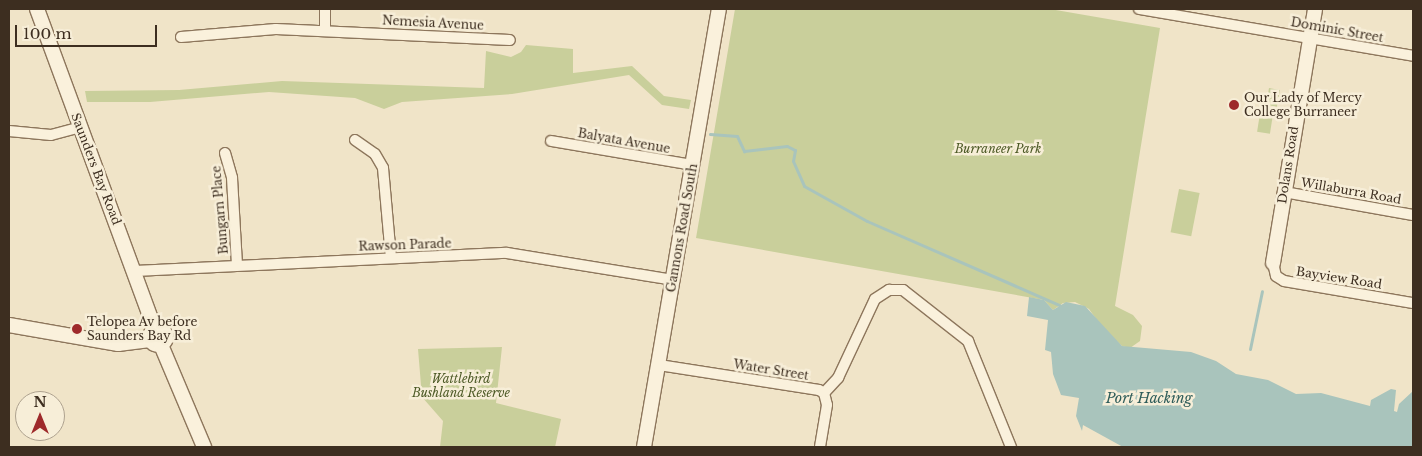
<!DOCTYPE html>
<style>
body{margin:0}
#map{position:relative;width:1422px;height:456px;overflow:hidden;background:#f0e4c8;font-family:"Libre Baskerville",serif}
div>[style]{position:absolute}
.green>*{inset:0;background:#c9cf9b;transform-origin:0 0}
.water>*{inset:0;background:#a9c4bc}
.stream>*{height:3px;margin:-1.5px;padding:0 1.5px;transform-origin:1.5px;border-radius:1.5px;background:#a9c4bc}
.roads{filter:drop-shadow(1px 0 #8d765c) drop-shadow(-1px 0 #8d765c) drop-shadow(0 1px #8d765c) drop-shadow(0 -1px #8d765c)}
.street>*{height:10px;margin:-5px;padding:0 5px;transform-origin:5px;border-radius:5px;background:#faf1dc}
.secondary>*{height:14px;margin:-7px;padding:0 7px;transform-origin:7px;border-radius:7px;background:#faf1dc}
.secondary>.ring{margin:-7px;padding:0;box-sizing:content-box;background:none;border:14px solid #faf1dc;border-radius:50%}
.dots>*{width:14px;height:14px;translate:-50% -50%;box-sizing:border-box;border:2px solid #f7eed8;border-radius:50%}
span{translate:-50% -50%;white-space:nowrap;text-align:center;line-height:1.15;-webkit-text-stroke:5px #f7eed8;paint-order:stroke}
.street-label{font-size:12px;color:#3d2e20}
.poi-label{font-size:12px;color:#3d2e20}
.left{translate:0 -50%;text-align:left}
.park-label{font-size:12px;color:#4d5a26;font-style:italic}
.water-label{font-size:14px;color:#2f5d5a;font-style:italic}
.frame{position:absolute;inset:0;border:10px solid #3d2e20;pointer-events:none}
.north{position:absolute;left:15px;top:391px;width:50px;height:50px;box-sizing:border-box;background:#f7eed8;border:1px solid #ada18e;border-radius:50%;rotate:0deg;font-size:14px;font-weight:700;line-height:20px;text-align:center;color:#3d2e20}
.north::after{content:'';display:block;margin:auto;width:18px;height:22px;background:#9e2a2b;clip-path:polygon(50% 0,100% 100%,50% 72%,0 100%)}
.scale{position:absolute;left:15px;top:25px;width:142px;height:22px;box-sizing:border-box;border:2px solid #3d2e20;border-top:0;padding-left:6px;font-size:15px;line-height:18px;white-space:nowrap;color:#3d2e20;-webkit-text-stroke:4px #f7eed8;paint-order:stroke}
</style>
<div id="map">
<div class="green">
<div style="clip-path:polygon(735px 9px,1050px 9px,1160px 28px,1115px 306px,1133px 315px,1142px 326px,1140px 341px,1130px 348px,1122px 346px,1104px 330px,1089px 309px,1075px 302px,1063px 303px,1053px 310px,1044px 300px,696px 238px)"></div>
<div style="clip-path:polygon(526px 45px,573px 49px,573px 73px,632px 66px,664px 96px,691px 100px,689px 109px,662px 105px,629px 75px,512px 94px,402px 102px,384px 109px,355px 98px,269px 92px,150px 102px,87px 102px,85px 91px,179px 90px,282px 81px,484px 88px,486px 51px,511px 57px,521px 52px)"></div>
<div style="left:1269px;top:88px;width:11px;height:17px;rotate:10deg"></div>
<div style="left:1261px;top:107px;width:13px;height:25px;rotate:9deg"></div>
<div style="left:1179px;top:189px;width:21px;height:44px;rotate:11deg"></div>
<div style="clip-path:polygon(502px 347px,496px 403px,561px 419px,555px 447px,440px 447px,443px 421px,422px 397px,418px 349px)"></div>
</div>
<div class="water">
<div style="clip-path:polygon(1029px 297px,1044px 300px,1053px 310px,1066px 302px,1085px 306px,1122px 346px,1191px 352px,1216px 361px,1236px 374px,1268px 380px,1296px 394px,1321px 393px,1370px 406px,1371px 400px,1391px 389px,1396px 390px,1394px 411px,1397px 412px,1399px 404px,1413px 391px,1413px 447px,1123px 447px,1083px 425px,1082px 431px,1076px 416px,1079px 398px,1061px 395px,1053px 374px,1051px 352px,1045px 350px,1048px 320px,1027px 316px)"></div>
</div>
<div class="stream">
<div style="left:710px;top:134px;width:27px;rotate:4deg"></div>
<div style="left:737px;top:136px;width:17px;rotate:65deg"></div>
<div style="left:744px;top:151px;width:43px;rotate:-6.6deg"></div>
<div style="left:787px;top:146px;width:9px;rotate:27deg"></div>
<div style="left:795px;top:150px;width:11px;rotate:100deg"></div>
<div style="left:793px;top:161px;width:27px;rotate:66deg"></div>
<div style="left:804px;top:186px;width:72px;rotate:29.1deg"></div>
<div style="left:867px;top:221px;width:210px;rotate:23.6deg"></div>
<div style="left:1250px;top:349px;width:59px;rotate:-78.3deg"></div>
</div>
<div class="roads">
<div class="street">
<div style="left:1139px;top:9px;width:278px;rotate:9.7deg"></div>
<div style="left:325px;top:30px;width:21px;rotate:-90deg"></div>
<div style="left:181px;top:37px;width:95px;rotate:-4.8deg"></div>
<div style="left:276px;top:29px;width:234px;rotate:2.7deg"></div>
<div style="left:9px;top:131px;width:42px;rotate:5.4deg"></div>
<div style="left:51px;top:135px;width:30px;rotate:-15deg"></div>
<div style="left:355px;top:140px;width:24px;rotate:35deg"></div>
<div style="left:375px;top:154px;width:16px;rotate:60deg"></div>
<div style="left:383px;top:168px;width:90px;rotate:84.9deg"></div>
<div style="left:551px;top:141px;width:144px;rotate:9.6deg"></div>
<div style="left:225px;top:153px;width:26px;rotate:74deg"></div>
<div style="left:232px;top:178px;width:87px;rotate:86.7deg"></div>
<div style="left:1284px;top:192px;width:131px;rotate:10.1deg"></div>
<div style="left:1273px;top:263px;width:13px;rotate:77deg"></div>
<div style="left:1276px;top:276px;width:9px;rotate:32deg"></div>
<div style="left:1284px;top:281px;width:131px;rotate:9.7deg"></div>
<div style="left:135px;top:271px;width:372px;rotate:-2.8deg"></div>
<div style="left:507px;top:253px;width:168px;rotate:9.2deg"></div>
<div style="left:659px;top:365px;width:162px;rotate:8.9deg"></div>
<div style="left:819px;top:390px;width:6px;rotate:31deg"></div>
<div style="left:824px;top:393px;width:12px;rotate:76deg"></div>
<div style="left:827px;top:405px;width:43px;rotate:99.5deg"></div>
<div style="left:824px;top:393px;width:21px;rotate:-47deg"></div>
<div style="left:838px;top:378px;width:87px;rotate:-64.9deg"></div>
<div style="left:875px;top:299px;width:17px;rotate:-33deg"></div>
<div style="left:889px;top:290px;width:14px"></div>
<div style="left:903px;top:290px;width:83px;rotate:38.1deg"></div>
<div style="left:968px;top:341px;width:114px;rotate:67.9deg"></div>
</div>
<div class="secondary">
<div style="left:37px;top:9px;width:341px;rotate:69.8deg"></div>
<div style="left:1273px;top:263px;width:257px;rotate:-80.6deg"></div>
<div style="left:9px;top:325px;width:111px;rotate:9.9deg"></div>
<div style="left:118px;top:344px;width:32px;rotate:-7deg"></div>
<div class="ring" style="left:150px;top:329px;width:2px;height:2px"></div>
<div style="left:161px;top:345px;width:111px;rotate:67.1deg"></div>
<div style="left:644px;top:447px;width:444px;rotate:-80.3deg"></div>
</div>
</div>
<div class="dots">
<div style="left:1234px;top:105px;background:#9e2a2b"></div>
<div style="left:77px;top:329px;background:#9e2a2b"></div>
</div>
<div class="street-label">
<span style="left:433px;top:23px;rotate:3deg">Nemesia Avenue</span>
<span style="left:1337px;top:30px;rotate:10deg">Dominic Street</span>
<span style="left:624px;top:141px;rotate:10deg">Balyata Avenue</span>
<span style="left:1288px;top:165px;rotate:-81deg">Dolans Road</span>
<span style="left:96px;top:169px;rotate:69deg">Saunders Bay Road</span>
<span style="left:1351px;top:191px;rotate:10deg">Willaburra Road</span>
<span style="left:220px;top:210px;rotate:-95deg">Bungarn Place</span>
<span style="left:682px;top:228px;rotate:-80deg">Gannons Road South</span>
<span style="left:405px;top:245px;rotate:-2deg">Rawson Parade</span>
<span style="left:1339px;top:278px;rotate:9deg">Bayview Road</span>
<span style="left:771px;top:370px;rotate:9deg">Water Street</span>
</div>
<div class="poi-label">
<span class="left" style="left:1244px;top:105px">Our Lady of Mercy<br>College Burraneer</span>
<span class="left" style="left:87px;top:329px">Telopea Av before<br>Saunders Bay Rd</span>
</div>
<div class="park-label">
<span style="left:998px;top:149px">Burraneer Park</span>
<span style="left:461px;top:386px">Wattlebird<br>Bushland Reserve</span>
</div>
<div class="water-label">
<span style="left:1149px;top:398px">Port Hacking</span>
</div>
<div class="frame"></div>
<div class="north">N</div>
<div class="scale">100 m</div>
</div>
